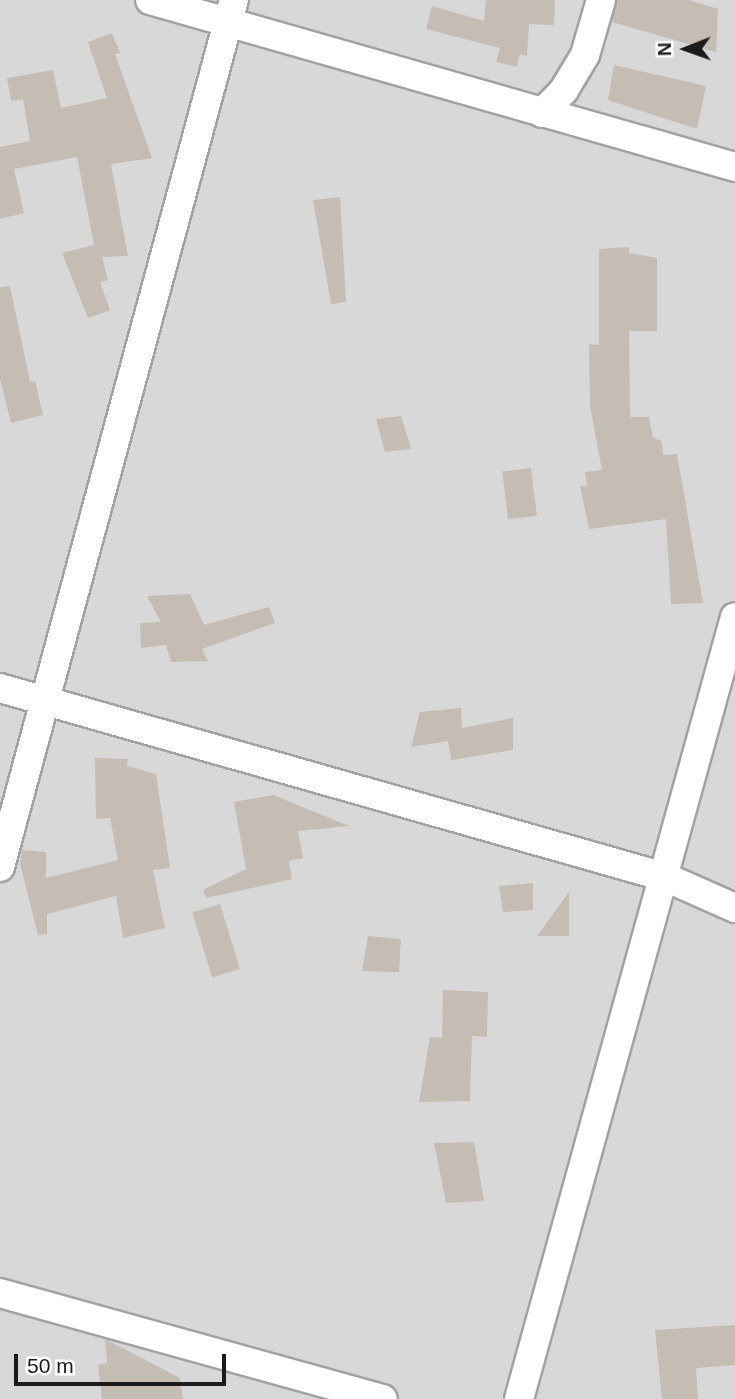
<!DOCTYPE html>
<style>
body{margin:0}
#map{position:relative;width:735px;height:1399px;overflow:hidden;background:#eeeae0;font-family:Arial,sans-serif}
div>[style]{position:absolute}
.residential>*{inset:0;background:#d9d8d8;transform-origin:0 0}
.building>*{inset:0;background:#c5bcb3;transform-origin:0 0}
.roads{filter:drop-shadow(2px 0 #a2a2a2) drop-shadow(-2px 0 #a2a2a2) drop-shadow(0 2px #a2a2a2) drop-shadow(0 -2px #a2a2a2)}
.minor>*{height:28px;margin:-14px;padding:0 14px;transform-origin:14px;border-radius:14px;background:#fff}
span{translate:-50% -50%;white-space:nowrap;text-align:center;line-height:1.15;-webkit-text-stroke:5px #fff;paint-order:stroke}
.north{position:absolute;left:651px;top:14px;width:70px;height:70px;-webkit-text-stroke:5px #fff;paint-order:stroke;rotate:269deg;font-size:19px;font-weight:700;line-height:28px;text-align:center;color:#1b1b1b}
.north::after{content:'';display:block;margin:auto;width:24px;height:32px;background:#1b1b1b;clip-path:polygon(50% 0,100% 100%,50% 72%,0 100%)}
.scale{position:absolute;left:14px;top:1354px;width:212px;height:32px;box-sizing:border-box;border:4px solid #1b1b1b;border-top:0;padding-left:9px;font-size:21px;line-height:24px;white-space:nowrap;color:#1b1b1b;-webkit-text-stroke:5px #fff;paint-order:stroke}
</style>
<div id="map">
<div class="residential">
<div style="left:0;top:0;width:735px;height:1399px"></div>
</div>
<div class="building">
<div style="clip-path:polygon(486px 0,555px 0,554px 25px,529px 24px,527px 56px,520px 54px,517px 67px,496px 62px,500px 48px,426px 29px,432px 6px,484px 21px)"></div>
<div style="clip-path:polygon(617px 0,689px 0,718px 9px,716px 52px,612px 22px)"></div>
<div style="clip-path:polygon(112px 33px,120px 53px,115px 54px,152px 158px,111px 164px,128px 256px,102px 257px,108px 280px,100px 282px,110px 310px,88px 318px,62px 253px,94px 245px,77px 157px,14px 169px,24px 213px,0 219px,0 147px,30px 141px,23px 99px,11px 101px,7px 78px,53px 70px,61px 108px,107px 98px,88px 42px)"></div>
<div style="clip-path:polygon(614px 65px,706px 86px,697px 129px,608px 100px)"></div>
<div style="clip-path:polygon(340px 197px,346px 302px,331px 304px,313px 200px)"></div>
<div style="clip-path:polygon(629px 247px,629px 253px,657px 258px,657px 331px,629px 331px,630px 417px,649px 417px,653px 438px,662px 441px,663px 455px,677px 454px,703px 603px,671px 604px,666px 519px,589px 529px,580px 486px,587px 486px,585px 472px,602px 470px,590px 406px,589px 344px,599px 345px,599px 249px)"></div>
<div style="clip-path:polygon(10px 286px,30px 382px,35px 381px,43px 415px,11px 423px,0 379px,0 287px)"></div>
<div style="clip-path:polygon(401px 416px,411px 449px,385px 452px,376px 419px)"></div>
<div style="left:531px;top:468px;width:48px;height:29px;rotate:83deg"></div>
<div style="clip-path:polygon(190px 594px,204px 625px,269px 607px,275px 623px,202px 649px,208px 661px,171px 662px,166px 645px,141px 648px,140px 623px,161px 622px,147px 596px)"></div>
<div style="clip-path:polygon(461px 708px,462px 728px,513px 718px,513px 750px,451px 760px,448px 741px,411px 747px,420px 712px)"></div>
<div style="clip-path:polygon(95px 758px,128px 759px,127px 766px,156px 774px,170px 868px,153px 870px,165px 928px,123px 938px,116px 896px,47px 914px,47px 934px,38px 935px,20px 863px,22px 850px,46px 852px,46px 878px,118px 860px,110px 818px,96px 819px)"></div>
<div style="clip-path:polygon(273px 795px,349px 826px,298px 831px,303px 858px,289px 861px,292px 879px,206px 898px,203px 890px,246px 869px,234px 802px)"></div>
<div style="clip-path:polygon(533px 883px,533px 910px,503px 912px,499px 886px)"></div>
<div style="clip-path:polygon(569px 892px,569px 936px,537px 936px)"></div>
<div style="left:220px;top:904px;width:68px;height:29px;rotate:73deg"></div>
<div style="clip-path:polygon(368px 936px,401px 939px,399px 972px,362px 971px)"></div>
<div style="clip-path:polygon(443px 990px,488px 992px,487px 1037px,472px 1036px,470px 1101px,419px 1102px,430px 1037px,442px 1038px)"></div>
<div style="clip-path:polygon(474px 1142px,484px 1201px,446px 1203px,434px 1143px)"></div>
<div style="clip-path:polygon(735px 1325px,735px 1365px,696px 1368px,698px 1399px,662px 1399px,655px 1330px)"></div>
<div style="clip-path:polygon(105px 1339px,180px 1378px,183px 1399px,102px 1399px,98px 1365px,107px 1363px)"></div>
</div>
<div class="roads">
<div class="minor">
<div style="left:150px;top:0;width:608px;rotate:15.93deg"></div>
<div style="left:542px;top:113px;width:32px;rotate:-46deg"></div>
<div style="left:564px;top:90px;width:41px;rotate:-59deg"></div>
<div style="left:585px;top:55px;width:57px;rotate:-73.8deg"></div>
<div style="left:0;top:688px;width:691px;rotate:15.87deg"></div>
<div style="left:665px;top:877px;width:77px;rotate:23.9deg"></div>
<div style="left:0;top:867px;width:898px;rotate:-74.9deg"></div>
<div style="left:0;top:1293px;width:397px;rotate:15.5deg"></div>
<div style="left:519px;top:1399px;width:811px;rotate:-74.56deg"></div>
</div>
</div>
<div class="north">N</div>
<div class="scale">50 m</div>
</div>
